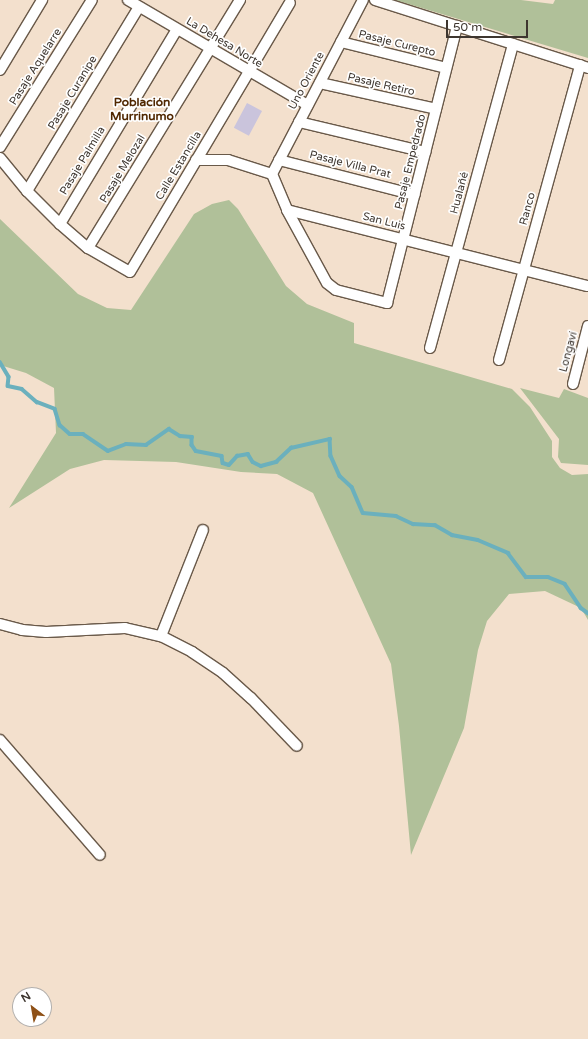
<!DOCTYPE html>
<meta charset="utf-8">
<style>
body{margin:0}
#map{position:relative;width:588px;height:1039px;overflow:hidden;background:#f3e0cd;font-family:"Varela Round",sans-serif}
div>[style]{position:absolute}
.green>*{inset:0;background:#b0c099}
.stream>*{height:3.5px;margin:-1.75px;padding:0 1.75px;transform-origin:1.75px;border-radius:1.75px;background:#6bb0bd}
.building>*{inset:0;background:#cac4dc;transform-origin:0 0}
.roads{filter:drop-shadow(1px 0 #695949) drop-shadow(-1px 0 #695949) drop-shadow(0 1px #695949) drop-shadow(0 -1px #695949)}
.minor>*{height:10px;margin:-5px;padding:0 5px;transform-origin:5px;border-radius:5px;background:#fff}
span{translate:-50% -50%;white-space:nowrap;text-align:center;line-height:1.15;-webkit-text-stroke:3.5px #fff;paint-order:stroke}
.street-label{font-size:11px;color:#3e362f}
.neighbourhood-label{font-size:12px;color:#502700;font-weight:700}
.north{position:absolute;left:12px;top:987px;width:40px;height:40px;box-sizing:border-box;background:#fff;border:1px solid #b2afac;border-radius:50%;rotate:329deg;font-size:11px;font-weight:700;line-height:16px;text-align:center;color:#3e362f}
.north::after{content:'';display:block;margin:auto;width:14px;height:18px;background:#8f5117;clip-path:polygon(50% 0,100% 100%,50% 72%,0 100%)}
.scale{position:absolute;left:446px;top:20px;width:82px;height:18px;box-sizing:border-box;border:2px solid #3e362f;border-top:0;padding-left:5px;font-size:12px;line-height:14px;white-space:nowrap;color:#3e362f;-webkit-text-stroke:3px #fff;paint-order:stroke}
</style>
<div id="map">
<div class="green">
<div style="clip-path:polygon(395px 0,521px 0,553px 4px,555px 0,588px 0,588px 58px)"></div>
<div style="clip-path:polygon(229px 200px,238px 209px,286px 286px,307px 304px,354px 323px,354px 343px,512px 389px,530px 407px,552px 441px,552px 457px,560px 468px,572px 475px,588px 474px,588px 620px,581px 608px,545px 591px,509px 594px,487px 621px,478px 650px,464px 728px,411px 855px,399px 726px,391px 664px,313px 493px,277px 474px,241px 472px,176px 462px,104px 460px,70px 469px,9px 508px,56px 433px,54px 388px,26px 373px,0 365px,0 219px,78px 294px,107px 308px,131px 310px,194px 214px,212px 204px)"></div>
<div style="clip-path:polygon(520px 388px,559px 398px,564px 389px,588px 398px,588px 465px,561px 463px,558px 457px,559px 439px)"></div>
</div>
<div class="stream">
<div style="left:0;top:362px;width:17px;rotate:59deg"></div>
<div style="left:9px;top:377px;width:9px;rotate:96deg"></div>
<div style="left:8px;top:386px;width:14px;rotate:12deg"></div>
<div style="left:22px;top:389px;width:20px;rotate:41deg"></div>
<div style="left:37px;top:402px;width:19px;rotate:21deg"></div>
<div style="left:55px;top:409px;width:17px;rotate:73deg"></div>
<div style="left:60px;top:425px;width:13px;rotate:42deg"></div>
<div style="left:70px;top:434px;width:13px"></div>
<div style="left:83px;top:434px;width:30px;rotate:34deg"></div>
<div style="left:108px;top:451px;width:19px;rotate:-21deg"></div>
<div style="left:126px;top:444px;width:20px;rotate:3deg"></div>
<div style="left:146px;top:445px;width:28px;rotate:-35deg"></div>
<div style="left:169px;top:429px;width:13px;rotate:32deg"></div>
<div style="left:180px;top:436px;width:12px;rotate:5deg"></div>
<div style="left:192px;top:437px;width:8px;rotate:90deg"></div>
<div style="left:192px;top:445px;width:7px;rotate:56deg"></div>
<div style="left:196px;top:451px;width:26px;rotate:11deg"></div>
<div style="left:222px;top:456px;width:7px;rotate:82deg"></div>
<div style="left:223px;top:463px;width:6px;rotate:18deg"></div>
<div style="left:229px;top:465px;width:12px;rotate:-48deg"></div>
<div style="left:237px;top:456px;width:11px;rotate:-10deg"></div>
<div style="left:248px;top:454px;width:9px;rotate:58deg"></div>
<div style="left:253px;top:462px;width:9px;rotate:27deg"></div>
<div style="left:261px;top:466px;width:16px;rotate:-15deg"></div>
<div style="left:276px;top:462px;width:21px;rotate:-43deg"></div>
<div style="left:291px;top:448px;width:40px;rotate:-13deg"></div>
<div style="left:330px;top:439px;width:17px;rotate:87deg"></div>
<div style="left:331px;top:456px;width:22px;rotate:66deg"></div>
<div style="left:340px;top:476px;width:16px;rotate:43deg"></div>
<div style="left:352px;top:487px;width:28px;rotate:67deg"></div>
<div style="left:363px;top:513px;width:33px;rotate:5deg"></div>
<div style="left:396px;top:516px;width:19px;rotate:25deg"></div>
<div style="left:413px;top:524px;width:22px;rotate:3deg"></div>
<div style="left:435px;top:525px;width:20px;rotate:30deg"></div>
<div style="left:452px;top:535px;width:26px;rotate:11deg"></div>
<div style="left:478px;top:540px;width:33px;rotate:23deg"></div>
<div style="left:508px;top:553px;width:30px;rotate:53deg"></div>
<div style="left:526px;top:577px;width:22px"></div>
<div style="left:548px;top:577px;width:18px;rotate:22deg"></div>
<div style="left:565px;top:584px;width:29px;rotate:56deg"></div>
<div style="left:581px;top:608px;width:9px;rotate:36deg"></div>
</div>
<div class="building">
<div style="left:247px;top:103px;width:17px;height:28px;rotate:28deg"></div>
</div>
<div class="roads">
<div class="minor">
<div style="left:128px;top:0;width:208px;rotate:30.3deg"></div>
<div style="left:375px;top:0;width:224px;rotate:17.7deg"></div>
<div style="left:341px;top:42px;width:108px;rotate:13.9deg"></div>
<div style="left:0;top:70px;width:82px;rotate:-59deg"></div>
<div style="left:320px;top:83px;width:119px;rotate:12.6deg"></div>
<div style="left:299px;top:122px;width:130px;rotate:13.4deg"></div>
<div style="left:0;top:147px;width:173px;rotate:-58deg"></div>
<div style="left:0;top:158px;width:43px;rotate:50.7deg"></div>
<div style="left:27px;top:191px;width:47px;rotate:45deg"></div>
<div style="left:60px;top:224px;width:37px;rotate:41deg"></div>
<div style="left:88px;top:248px;width:48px;rotate:29.7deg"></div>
<div style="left:130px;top:272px;width:313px;rotate:-59.3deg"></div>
<div style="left:196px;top:160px;width:32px"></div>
<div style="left:228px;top:160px;width:46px;rotate:17.7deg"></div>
<div style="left:272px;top:174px;width:39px;rotate:67deg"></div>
<div style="left:287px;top:210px;width:310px;rotate:14.2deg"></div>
<div style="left:279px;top:160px;width:140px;rotate:14.4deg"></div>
<div style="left:272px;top:174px;width:196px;rotate:-62.4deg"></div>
<div style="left:27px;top:191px;width:215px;rotate:-58.7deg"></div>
<div style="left:287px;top:210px;width:83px;rotate:61.3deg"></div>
<div style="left:327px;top:283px;width:11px;rotate:38deg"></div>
<div style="left:336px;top:290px;width:53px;rotate:14.3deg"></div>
<div style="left:387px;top:303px;width:286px;rotate:-75.8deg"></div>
<div style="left:60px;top:224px;width:227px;rotate:-59deg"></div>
<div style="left:88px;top:248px;width:291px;rotate:-58.5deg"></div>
<div style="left:430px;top:348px;width:315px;rotate:-74.7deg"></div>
<div style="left:499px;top:360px;width:306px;rotate:-74.6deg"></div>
<div style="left:573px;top:384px;width:60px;rotate:-75.5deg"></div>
<div style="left:0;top:624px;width:23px;rotate:15deg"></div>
<div style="left:22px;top:630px;width:24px;rotate:5deg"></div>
<div style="left:46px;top:632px;width:79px;rotate:-2.9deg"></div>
<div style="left:125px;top:628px;width:37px;rotate:13deg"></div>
<div style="left:161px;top:636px;width:35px;rotate:27deg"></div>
<div style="left:192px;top:652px;width:37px;rotate:34deg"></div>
<div style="left:223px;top:673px;width:38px;rotate:42deg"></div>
<div style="left:251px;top:698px;width:66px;rotate:46.2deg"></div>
<div style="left:161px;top:636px;width:114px;rotate:-68.4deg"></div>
<div style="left:0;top:740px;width:152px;rotate:49deg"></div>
</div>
</div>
<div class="street-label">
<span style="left:224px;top:43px;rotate:31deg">La Dehesa Norte</span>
<span style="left:397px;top:44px;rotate:14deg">Pasaje Curepto</span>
<span style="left:36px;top:67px;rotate:-58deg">Pasaje Aquelarre</span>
<span style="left:307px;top:81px;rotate:-62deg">Uno Oriente</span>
<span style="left:381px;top:85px;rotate:13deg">Pasaje Retiro</span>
<span style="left:73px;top:93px;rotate:-59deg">Pasaje Curanipe</span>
<span style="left:83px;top:161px;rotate:-59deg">Pasaje Palmilla</span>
<span style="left:411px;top:162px;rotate:-76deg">Pasaje Empedrado</span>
<span style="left:350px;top:165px;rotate:14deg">Pasaje Villa Prat</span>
<span style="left:179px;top:166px;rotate:-59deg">Calle Estancilla</span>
<span style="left:123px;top:169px;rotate:-59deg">Pasaje Melozal</span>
<span style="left:460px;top:193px;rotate:-75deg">Hualañé</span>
<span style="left:528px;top:209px;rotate:-75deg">Ranco</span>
<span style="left:384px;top:222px;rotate:14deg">San Luis</span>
<span style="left:569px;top:352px;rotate:-75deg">Longaví</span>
</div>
<div class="neighbourhood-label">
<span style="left:142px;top:110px">Población<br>Murrinumo</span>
</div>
<div class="north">N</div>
<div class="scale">50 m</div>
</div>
